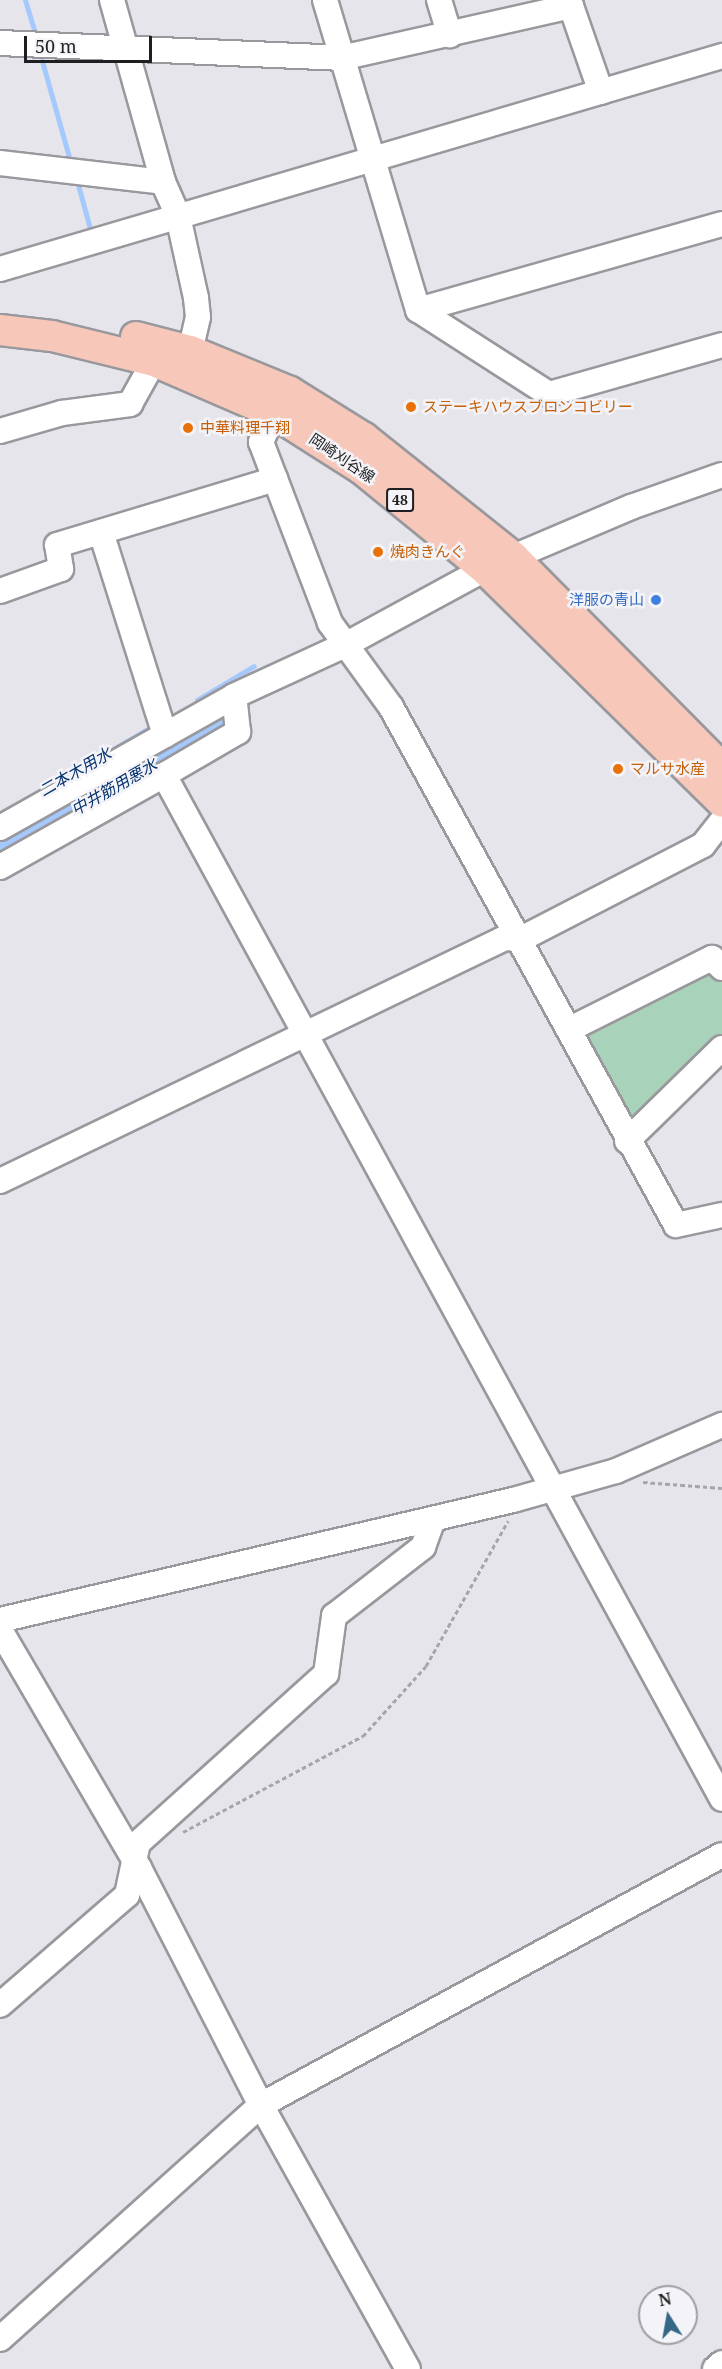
<!DOCTYPE html>
<meta charset="utf-8">
<style>
body{margin:0}
#map{position:relative;width:722px;height:2369px;overflow:hidden;background:#e6e5eb;font-family:"Noto Serif","Noto Sans JP",serif}
div>[style]{position:absolute}
.green>*{inset:0;background:#a8d2ba}
.stream>*{height:5px;margin:-2.5px;padding:0 2.5px;transform-origin:2.5px;border-radius:2.5px;background:#a5c8fd}
.canal>*{height:18px;margin:-9px;padding:0 9px;transform-origin:9px;border-radius:9px;background:#a5c8fd}
.path>*{height:3px;margin-top:-1.5px;transform-origin:0;background:repeating-linear-gradient(90deg,#a6a5aa 0 4.5px,transparent 0 7.5px)}
.roads{filter:drop-shadow(2px 0 #98989d) drop-shadow(-2px 0 #98989d) drop-shadow(0 2px #98989d) drop-shadow(0 -2px #98989d)}
.minor>*{height:24px;margin:-12px;padding:0 12px;transform-origin:12px;border-radius:12px;background:#fff}
.major>*{height:30px;margin:-15px;padding:0 15px;transform-origin:15px;border-radius:15px;background:#f7c8ba}
.dots>*{width:16px;height:16px;translate:-50% -50%;box-sizing:border-box;border:3px solid #f3f3f8;border-radius:50%}
span{translate:-50% -50%;white-space:nowrap;text-align:center;line-height:1.15;-webkit-text-stroke:5px #f3f3f8;paint-order:stroke}
.shield-label span{padding:2px 4px;background:#f3f3f8;border:2px solid;border-radius:4px;-webkit-text-stroke-width:0}
.shield-label{font-size:14px;color:#1f1e20;font-weight:700}
.food-label{font-size:15px;color:#c56008}
.left{translate:0 -50%;text-align:left}
.street-label{font-size:15px;color:#1f1e20}
.shop-label{font-size:15px;color:#366cbe}
.right{translate:-100% -50%;text-align:right}
.water-label{font-size:16px;color:#07336f;font-style:italic}
.north{position:absolute;left:638px;top:2285px;width:60px;height:60px;box-sizing:border-box;background:#f3f3f8;border:2px solid #9e9ea2;border-radius:50%;rotate:349deg;font-size:16px;font-weight:700;line-height:24px;text-align:center;color:#1f1e20}
.north::after{content:'';display:block;margin:auto;width:21px;height:27px;background:#346885;clip-path:polygon(50% 0,100% 100%,50% 72%,0 100%)}
.scale{position:absolute;left:24px;top:36px;width:128px;height:27px;box-sizing:border-box;border:3px solid #1f1e20;border-top:0;padding-left:8px;font-size:18px;line-height:21px;white-space:nowrap;color:#1f1e20;-webkit-text-stroke:4px #f3f3f8;paint-order:stroke}
</style>
<div id="map">
<div class="green">
<div style="clip-path:polygon(704px 962px,722px 976px,722px 1037px,622px 1133px,570px 1029px)"></div>
</div>
<div class="stream">
<div style="left:25px;top:0;width:31px;rotate:73deg"></div>
<div style="left:42px;top:61px;width:107px;rotate:74.3deg"></div>
<div style="left:77px;top:181px;width:57px;rotate:74.7deg"></div>
<div style="left:197px;top:700px;width:66px;rotate:-30.8deg"></div>
<div style="left:52px;top:785px;width:113px;rotate:-30.4deg"></div>
</div>
<div class="canal">
<div style="left:0;top:851px;width:262px;rotate:-29.5deg"></div>
</div>
<div class="path">
<div style="left:643px;top:1482px;width:79px;rotate:4.3deg"></div>
<div style="left:183px;top:1832px;width:204px;rotate:-28.1deg"></div>
<div style="left:363px;top:1736px;width:94px;rotate:-48deg"></div>
<div style="left:426px;top:1666px;width:167px;rotate:-60.5deg"></div>
</div>
<div class="roads">
<div class="minor">
<div style="left:112px;top:0;width:189px;rotate:74.3deg"></div>
<div style="left:163px;top:182px;width:37px;rotate:66deg"></div>
<div style="left:178px;top:216px;width:84px;rotate:77.6deg"></div>
<div style="left:196px;top:298px;width:19px;rotate:84deg"></div>
<div style="left:198px;top:317px;width:35px;rotate:103deg"></div>
<div style="left:325px;top:0;width:324px;rotate:73.3deg"></div>
<div style="left:418px;top:310px;width:156px;rotate:32.7deg"></div>
<div style="left:549px;top:394px;width:180px;rotate:-15.8deg"></div>
<div style="left:439px;top:0;width:37px;rotate:73deg"></div>
<div style="left:0;top:43px;width:341px;rotate:2.5deg"></div>
<div style="left:341px;top:58px;width:236px;rotate:-12.7deg"></div>
<div style="left:571px;top:6px;width:91px;rotate:70.8deg"></div>
<div style="left:0;top:163px;width:164px;rotate:6.6deg"></div>
<div style="left:0;top:269px;width:753px;rotate:-16.44deg"></div>
<div style="left:418px;top:310px;width:316px;rotate:-15.8deg"></div>
<div style="left:274px;top:413px;width:32px;rotate:114deg"></div>
<div style="left:261px;top:442px;width:194px;rotate:69.1deg"></div>
<div style="left:330px;top:623px;width:104px;rotate:54deg"></div>
<div style="left:391px;top:707px;width:591px;rotate:61.18deg"></div>
<div style="left:676px;top:1225px;width:47px;rotate:-12.3deg"></div>
<div style="left:0;top:431px;width:65px;rotate:-16.2deg"></div>
<div style="left:62px;top:413px;width:69px;rotate:-7.5deg"></div>
<div style="left:130px;top:404px;width:49px;rotate:-60.8deg"></div>
<div style="left:101px;top:532px;width:213px;rotate:72.5deg"></div>
<div style="left:0;top:591px;width:65px;rotate:-19.8deg"></div>
<div style="left:61px;top:569px;width:24px;rotate:-99deg"></div>
<div style="left:57px;top:545px;width:228px;rotate:-16.8deg"></div>
<div style="left:164px;top:775px;width:86px;rotate:-30.2deg"></div>
<div style="left:238px;top:732px;width:36px;rotate:-96deg"></div>
<div style="left:0;top:828px;width:269px;rotate:-29.4deg"></div>
<div style="left:234px;top:696px;width:122px;rotate:-24.7deg"></div>
<div style="left:345px;top:645px;width:159px;rotate:-28.5deg"></div>
<div style="left:485px;top:569px;width:159px;rotate:-23deg"></div>
<div style="left:631px;top:507px;width:96px;rotate:-19.4deg"></div>
<div style="left:0;top:867px;width:188px;rotate:-29.3deg"></div>
<div style="left:164px;top:775px;width:1166px;rotate:61.41deg"></div>
<div style="left:570px;top:1029px;width:159px;rotate:-26.6deg"></div>
<div style="left:712px;top:958px;width:14px;rotate:45deg"></div>
<div style="left:627px;top:1141px;width:133px;rotate:-44.4deg"></div>
<div style="left:0;top:1181px;width:560px;rotate:-25.7deg"></div>
<div style="left:505px;top:938px;width:16px;rotate:4deg"></div>
<div style="left:521px;top:939px;width:205px;rotate:-27.3deg"></div>
<div style="left:703px;top:845px;width:31px;rotate:-52deg"></div>
<div style="left:0;top:1620px;width:527px;rotate:-13.17deg"></div>
<div style="left:513px;top:1500px;width:107px;rotate:-15.7deg"></div>
<div style="left:616px;top:1471px;width:116px;rotate:-23.5deg"></div>
<div style="left:0;top:1630px;width:276px;rotate:59.7deg"></div>
<div style="left:139px;top:1868px;width:267px;rotate:62.8deg"></div>
<div style="left:261px;top:2105px;width:302px;rotate:60.9deg"></div>
<div style="left:0;top:2005px;width:168px;rotate:-40.9deg"></div>
<div style="left:127px;top:1895px;width:53px;rotate:-78.1deg"></div>
<div style="left:138px;top:1843px;width:253px;rotate:-42deg"></div>
<div style="left:326px;top:1674px;width:59px;rotate:-82.1deg"></div>
<div style="left:334px;top:1616px;width:113px;rotate:-37.8deg"></div>
<div style="left:423px;top:1547px;width:29px;rotate:-70deg"></div>
<div style="left:0;top:2339px;width:351px;rotate:-41.9deg"></div>
<div style="left:261px;top:2105px;width:524px;rotate:-28.47deg"></div>
<div style="left:715px;top:2369px;width:9px;rotate:-41deg"></div>
</div>
<div class="major">
<div style="left:0;top:330px;width:52px;rotate:6.6deg"></div>
<div style="left:52px;top:336px;width:105px;rotate:13.8deg"></div>
<div style="left:154px;top:361px;width:131px;rotate:23.4deg"></div>
<div style="left:274px;top:413px;width:104px;rotate:32.5deg"></div>
<div style="left:362px;top:469px;width:159px;rotate:39.1deg"></div>
<div style="left:485px;top:569px;width:332px;rotate:44.5deg"></div>
<div style="left:136px;top:337px;width:56px;rotate:14.5deg"></div>
<div style="left:190px;top:351px;width:108px;rotate:22.3deg"></div>
<div style="left:290px;top:392px;width:87px;rotate:31.9deg"></div>
<div style="left:364px;top:438px;width:191px;rotate:38.6deg"></div>
<div style="left:513px;top:557px;width:297px;rotate:45.3deg"></div>
</div>
</div>
<div class="dots">
<div style="left:411px;top:407px;background:#e8710a"></div>
<div style="left:188px;top:428px;background:#e8710a"></div>
<div style="left:378px;top:552px;background:#e8710a"></div>
<div style="left:656px;top:600px;background:#3f7fe0"></div>
<div style="left:618px;top:769px;background:#e8710a"></div>
</div>
<div class="shield-label">
<span style="left:400px;top:500px">48</span>
</div>
<div class="food-label">
<span class="left" style="left:423px;top:407px">ステーキハウスブロンコビリー</span>
<span class="left" style="left:200px;top:428px">中華料理千翔</span>
<span class="left" style="left:390px;top:552px">焼肉きんぐ</span>
<span class="left" style="left:630px;top:769px">マルサ水産</span>
</div>
<div class="street-label">
<span style="left:342px;top:458px;rotate:34deg">岡崎刈谷線</span>
</div>
<div class="shop-label">
<span class="right" style="left:644px;top:600px">洋服の青山</span>
</div>
<div class="water-label">
<span style="left:75px;top:772px;rotate:-30deg">二本木用水</span>
<span style="left:114px;top:787px;rotate:-30deg">中井筋用悪水</span>
</div>
<div class="north">N</div>
<div class="scale">50 m</div>
</div>
